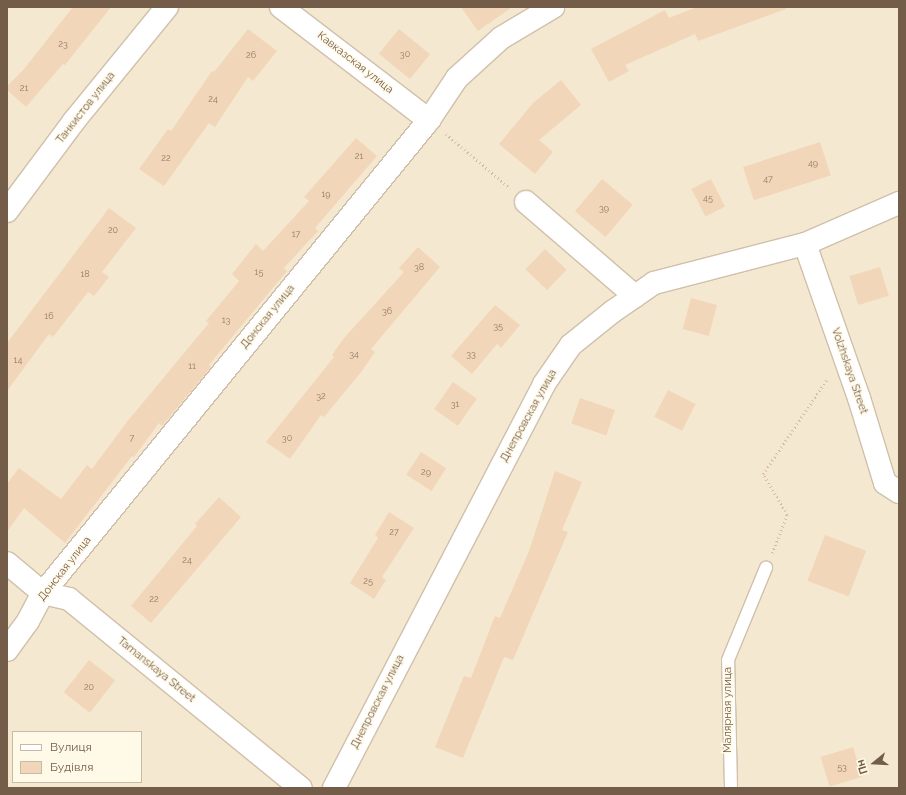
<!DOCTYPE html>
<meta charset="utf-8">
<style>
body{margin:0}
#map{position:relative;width:906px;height:795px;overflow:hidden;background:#fcf5e1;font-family:Raleway,sans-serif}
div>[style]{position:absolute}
.residential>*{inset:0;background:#f4e8d0}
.building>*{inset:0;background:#f2d6b9;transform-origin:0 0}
.path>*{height:2.5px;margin-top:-1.25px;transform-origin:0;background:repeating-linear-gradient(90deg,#d7ba9c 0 1px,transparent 0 4px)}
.roads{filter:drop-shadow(1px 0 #d0c0ab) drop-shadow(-1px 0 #d0c0ab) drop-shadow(0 1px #d0c0ab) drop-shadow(0 -1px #d0c0ab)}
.service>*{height:12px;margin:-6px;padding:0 6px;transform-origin:6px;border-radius:6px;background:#fff}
.minor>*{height:22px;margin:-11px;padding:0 11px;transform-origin:11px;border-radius:11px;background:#fff}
span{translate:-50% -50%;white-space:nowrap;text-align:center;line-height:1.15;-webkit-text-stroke:3px #fff9e8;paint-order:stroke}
.number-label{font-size:9px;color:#947b64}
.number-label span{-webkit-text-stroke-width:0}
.street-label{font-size:11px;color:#745d48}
.frame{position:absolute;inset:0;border:8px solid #745d48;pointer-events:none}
.legend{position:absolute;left:12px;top:731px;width:130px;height:52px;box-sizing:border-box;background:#fff9e8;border:1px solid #c7bba8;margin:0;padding:5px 7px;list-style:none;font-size:12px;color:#745d48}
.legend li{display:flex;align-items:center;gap:8px;height:20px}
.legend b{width:20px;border:1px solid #c7bba8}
.north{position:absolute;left:854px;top:743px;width:40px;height:40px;-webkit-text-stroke:3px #fff9e8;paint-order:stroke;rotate:252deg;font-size:11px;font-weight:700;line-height:16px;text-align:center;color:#745d48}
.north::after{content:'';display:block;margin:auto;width:14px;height:18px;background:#745d48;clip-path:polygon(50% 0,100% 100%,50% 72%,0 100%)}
</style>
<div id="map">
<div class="residential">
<div style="clip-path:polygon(evenodd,7px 7px,899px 7px,899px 788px,7px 788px,7px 7px,13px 732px,141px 732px,141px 782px,13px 782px,13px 732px)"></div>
</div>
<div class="building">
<div style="clip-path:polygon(73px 7px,111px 7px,65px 65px,63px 64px,26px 107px,7px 90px,7px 86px,24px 69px)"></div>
<div style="clip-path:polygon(461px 7px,512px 7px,478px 31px)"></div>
<div style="clip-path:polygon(697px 7px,785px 7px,786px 9px,698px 41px,695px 34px,625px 65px,629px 71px,609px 82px,591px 49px,665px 10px,669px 18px)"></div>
<div style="clip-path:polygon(248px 29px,277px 51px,253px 81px,248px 77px,215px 127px,209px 123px,164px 186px,139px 169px,168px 129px,171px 131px,212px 71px,214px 72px)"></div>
<div style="left:399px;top:29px;width:40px;height:32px;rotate:39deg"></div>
<div style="clip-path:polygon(561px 80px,581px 105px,539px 140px,553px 152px,535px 174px,499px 144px,533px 103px)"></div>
<div style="clip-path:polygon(356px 138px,377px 156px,315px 228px,318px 231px,284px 268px,287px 271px,209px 365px,211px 367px,162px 426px,159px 423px,134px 457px,132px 456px,65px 543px,24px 508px,7px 532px,7px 484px,19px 468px,61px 499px,87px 465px,92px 469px,126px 423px,209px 323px,206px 321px,239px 281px,232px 274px,256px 244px,263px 251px,309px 201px,304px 197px)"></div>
<div style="left:820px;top:142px;width:35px;height:81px;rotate:72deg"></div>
<div style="left:602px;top:179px;width:40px;height:42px;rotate:40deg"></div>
<div style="left:711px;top:179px;width:31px;height:22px;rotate:63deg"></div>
<div style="clip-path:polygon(109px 208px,136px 228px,102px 272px,109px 277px,94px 296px,88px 292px,53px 337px,49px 334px,7px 391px,7px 343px)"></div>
<div style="clip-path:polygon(418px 247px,440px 267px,371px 349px,375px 352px,362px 371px,324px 417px,321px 415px,290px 459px,266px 442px,334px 357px,332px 355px,344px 338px,404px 272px,399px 268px)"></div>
<div style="left:545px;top:249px;width:30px;height:28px;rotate:44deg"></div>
<div style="left:880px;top:267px;width:30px;height:32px;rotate:73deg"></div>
<div style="left:691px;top:298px;width:27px;height:32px;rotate:15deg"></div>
<div style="clip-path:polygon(495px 305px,520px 325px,501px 348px,497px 344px,472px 374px,451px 356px)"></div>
<div style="left:453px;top:382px;width:29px;height:33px;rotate:35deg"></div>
<div style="left:668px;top:390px;width:31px;height:30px;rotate:27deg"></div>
<div style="left:580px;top:398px;width:37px;height:27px;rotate:19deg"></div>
<div style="left:421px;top:452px;width:30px;height:27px;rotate:33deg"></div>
<div style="clip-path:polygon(555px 471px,582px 482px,562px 530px,568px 532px,513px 660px,504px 657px,463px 758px,435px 747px,464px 676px,471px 678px,495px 616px,500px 618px,529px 551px)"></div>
<div style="clip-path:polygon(219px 497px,241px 517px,151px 623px,131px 606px,197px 526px,195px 524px)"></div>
<div style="clip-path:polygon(389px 512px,414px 528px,382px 577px,386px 580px,374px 599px,350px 583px,378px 538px,375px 535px)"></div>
<div style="left:825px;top:535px;width:44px;height:49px;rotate:21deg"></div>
<div style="left:89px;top:660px;width:33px;height:41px;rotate:38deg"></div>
<div style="left:853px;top:747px;width:31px;height:34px;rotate:73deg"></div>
</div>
<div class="path">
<div style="left:446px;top:134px;width:84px;rotate:40.2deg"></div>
<div style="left:772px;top:553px;width:41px;rotate:-68.5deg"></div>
<div style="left:787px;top:515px;width:48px;rotate:-120.3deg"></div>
<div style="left:763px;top:474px;width:115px;rotate:-56deg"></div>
</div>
<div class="roads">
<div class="service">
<div style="left:731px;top:788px;width:128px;rotate:-91.3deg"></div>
<div style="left:728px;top:660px;width:100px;rotate:-67.6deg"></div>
</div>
<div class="minor">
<div style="left:281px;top:7px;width:186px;rotate:37.4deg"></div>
<div style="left:526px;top:202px;width:144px;rotate:40.8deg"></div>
<div style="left:7px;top:211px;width:112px;rotate:-53.3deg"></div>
<div style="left:74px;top:121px;width:147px;rotate:-50.8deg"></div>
<div style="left:805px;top:244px;width:163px;rotate:70.7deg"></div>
<div style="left:859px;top:398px;width:89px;rotate:73deg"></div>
<div style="left:885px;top:483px;width:17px;rotate:33deg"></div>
<div style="left:7px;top:563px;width:47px;rotate:39.8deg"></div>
<div style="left:43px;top:593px;width:27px;rotate:13deg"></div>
<div style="left:69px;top:599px;width:299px;rotate:39.2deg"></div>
<div style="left:7px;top:650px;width:36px;rotate:-54deg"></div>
<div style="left:28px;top:621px;width:32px;rotate:-62deg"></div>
<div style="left:43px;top:593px;width:611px;rotate:-50.78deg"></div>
<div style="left:429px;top:120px;width:50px;rotate:-56.3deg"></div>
<div style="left:457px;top:78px;width:59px;rotate:-42.3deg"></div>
<div style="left:501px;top:38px;width:61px;rotate:-30.8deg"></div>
<div style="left:334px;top:788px;width:455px;rotate:-62.5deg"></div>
<div style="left:544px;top:384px;width:47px;rotate:-55.3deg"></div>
<div style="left:571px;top:345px;width:53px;rotate:-38.8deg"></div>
<div style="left:612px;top:312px;width:51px;rotate:-34.6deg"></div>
<div style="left:654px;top:283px;width:156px;rotate:-14.5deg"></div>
<div style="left:805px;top:244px;width:103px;rotate:-23.6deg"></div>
</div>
</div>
<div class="number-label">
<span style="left:63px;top:44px">23</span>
<span style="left:405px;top:54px">30</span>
<span style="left:251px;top:55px">26</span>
<span style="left:24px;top:88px">21</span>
<span style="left:213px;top:99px">24</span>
<span style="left:359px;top:156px">21</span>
<span style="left:166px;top:158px">22</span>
<span style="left:813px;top:163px">49</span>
<span style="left:768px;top:179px">47</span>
<span style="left:326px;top:194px">19</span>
<span style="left:708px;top:198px">45</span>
<span style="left:604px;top:208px">39</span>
<span style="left:113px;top:230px">20</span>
<span style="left:296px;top:234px">17</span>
<span style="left:419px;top:267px">38</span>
<span style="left:259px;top:272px">15</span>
<span style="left:85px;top:274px">18</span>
<span style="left:387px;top:311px">36</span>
<span style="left:49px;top:316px">16</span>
<span style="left:226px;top:320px">13</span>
<span style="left:498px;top:326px">35</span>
<span style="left:354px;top:354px">34</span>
<span style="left:471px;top:354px">33</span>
<span style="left:18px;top:360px">14</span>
<span style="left:192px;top:366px">11</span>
<span style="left:321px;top:396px">32</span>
<span style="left:455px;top:404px">31</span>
<span style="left:132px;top:438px">7</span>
<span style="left:287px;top:438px">30</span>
<span style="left:426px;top:472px">29</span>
<span style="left:394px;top:532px">27</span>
<span style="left:187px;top:560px">24</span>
<span style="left:368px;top:581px">25</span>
<span style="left:154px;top:599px">22</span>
<span style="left:89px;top:687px">20</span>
<span style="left:842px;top:767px">53</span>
</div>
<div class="street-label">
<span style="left:355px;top:63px;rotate:38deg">Кавказская улица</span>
<span style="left:86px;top:108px;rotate:-52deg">Танкистов улица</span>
<span style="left:268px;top:317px;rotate:-51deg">Донская улица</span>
<span style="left:849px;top:371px;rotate:71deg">Volzhskaya Street</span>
<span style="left:529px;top:416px;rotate:-61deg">Днепровская улица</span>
<span style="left:65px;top:569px;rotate:-52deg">Донская улица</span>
<span style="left:156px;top:670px;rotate:39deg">Tamanskaya Street</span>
<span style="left:378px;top:702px;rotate:-63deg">Днепровская улица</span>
<span style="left:728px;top:710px;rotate:-90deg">Малярная улица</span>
</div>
<div class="frame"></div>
<ul class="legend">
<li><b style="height:5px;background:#fff"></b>Вулиця</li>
<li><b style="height:11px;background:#f2d6b9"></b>Будівля</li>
</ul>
<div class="north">Пн</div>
</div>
